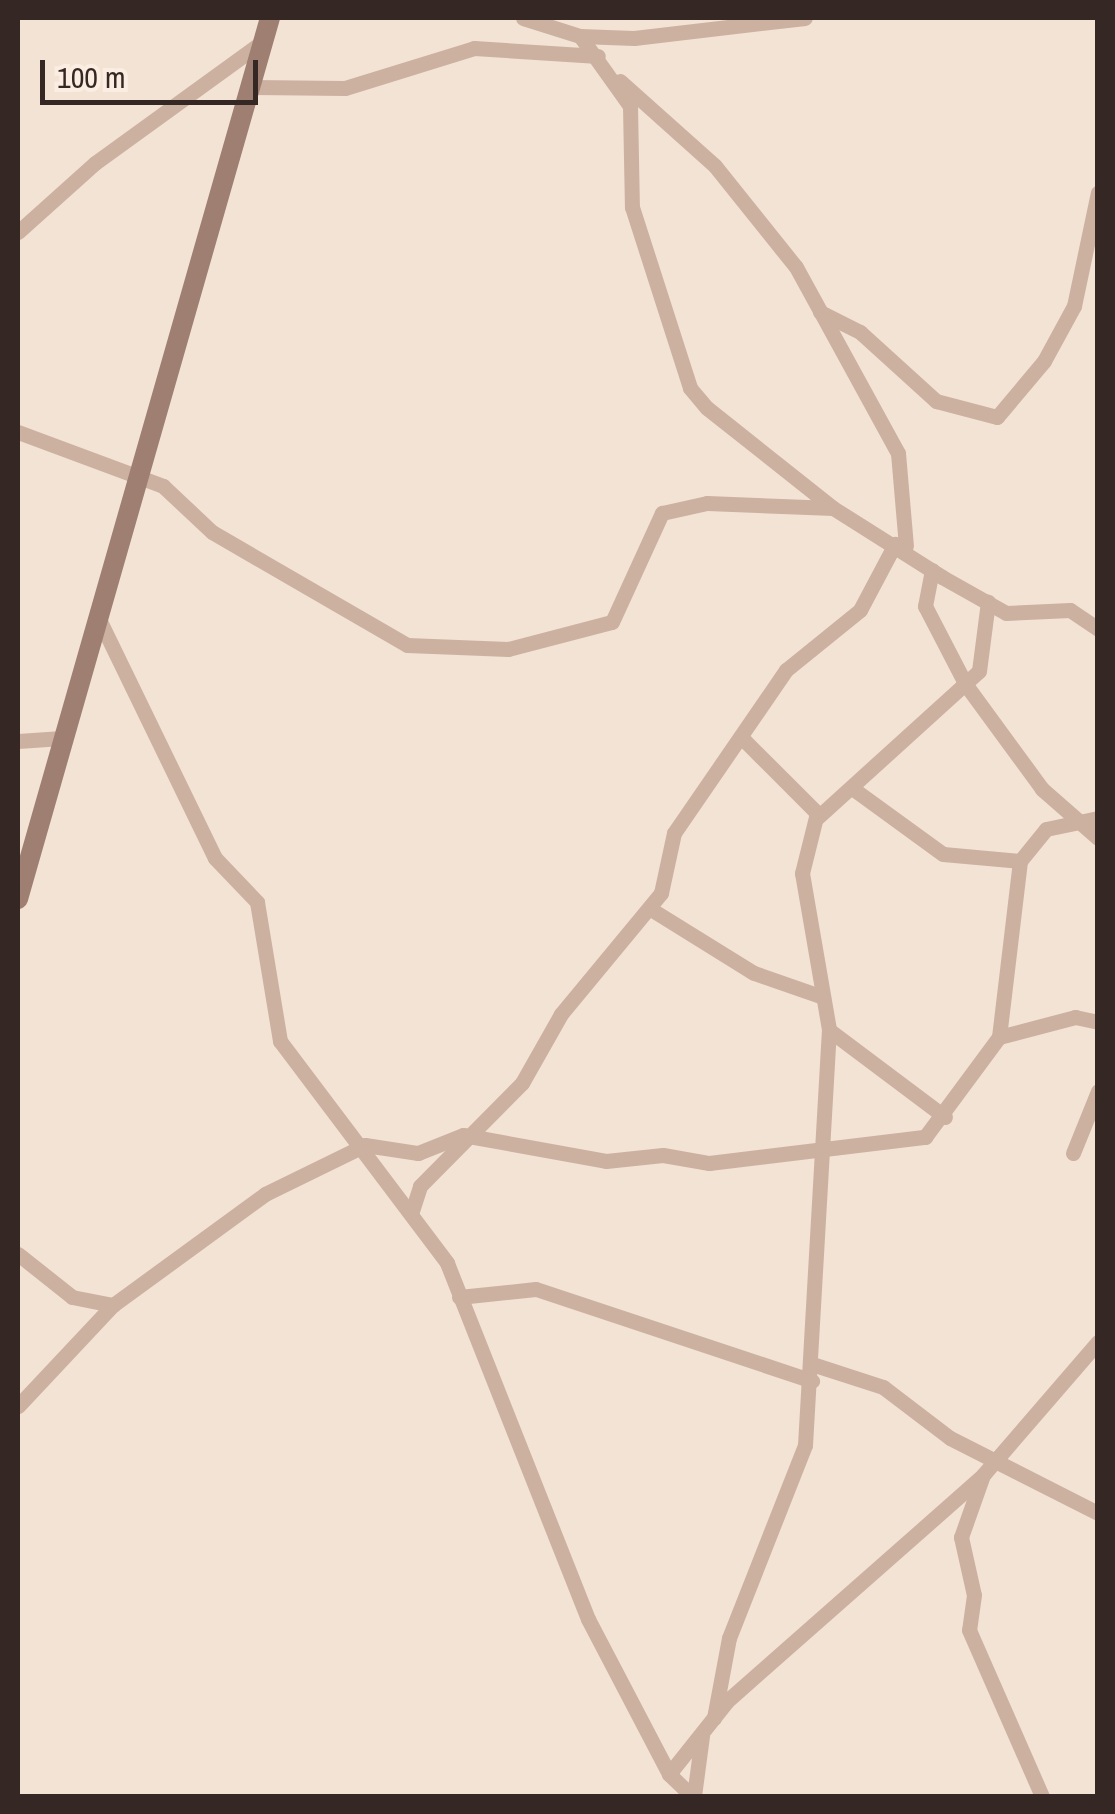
<!DOCTYPE html>
<style>
body{margin:0}
#map{position:relative;width:1115px;height:1814px;overflow:hidden;background:#f3e3d5;font-family:"Archivo Narrow",sans-serif}
div>[style]{position:absolute}
.street>*{height:15px;margin:-7.5px;padding:0 7.5px;transform-origin:7.5px;border-radius:7.5px;background:#ccb1a0}
.secondary>*{height:20px;margin:-10px;padding:0 10px;transform-origin:10px;border-radius:10px;background:#9f7f72}
span{translate:-50% -50%;white-space:nowrap;text-align:center;line-height:1.15;-webkit-text-stroke:8px #fbede1;paint-order:stroke}
.frame{position:absolute;inset:0;border:20px solid #352824;pointer-events:none}
.scale{position:absolute;left:40px;top:60px;width:218px;height:45px;box-sizing:border-box;border:5px solid #352824;border-top:0;padding-left:12px;font-size:30px;line-height:35px;white-space:nowrap;color:#352824;-webkit-text-stroke:8px #fbede1;paint-order:stroke}
</style>
<div id="map">
<div class="street">
<div style="left:523px;top:18px;width:60px;rotate:17.5deg"></div>
<div style="left:580px;top:36px;width:54px;rotate:2.1deg"></div>
<div style="left:634px;top:38px;width:172px;rotate:-6.7deg"></div>
<div style="left:580px;top:36px;width:86px;rotate:54.5deg"></div>
<div style="left:630px;top:106px;width:101px;rotate:88.9deg"></div>
<div style="left:632px;top:207px;width:190px;rotate:72.2deg"></div>
<div style="left:690px;top:388px;width:26px;rotate:50deg"></div>
<div style="left:707px;top:408px;width:161px;rotate:38.4deg"></div>
<div style="left:833px;top:508px;width:129px;rotate:32.3deg"></div>
<div style="left:942px;top:577px;width:73px;rotate:29.4deg"></div>
<div style="left:1006px;top:613px;width:64px;rotate:-2.7deg"></div>
<div style="left:1070px;top:610px;width:34px;rotate:34deg"></div>
<div style="left:620px;top:81px;width:127px;rotate:41.8deg"></div>
<div style="left:715px;top:166px;width:129px;rotate:51.3deg"></div>
<div style="left:796px;top:267px;width:212px;rotate:61.3deg"></div>
<div style="left:898px;top:453px;width:93px;rotate:85.1deg"></div>
<div style="left:248px;top:87px;width:97px;rotate:0.6deg"></div>
<div style="left:345px;top:88px;width:135px;rotate:-17.2deg"></div>
<div style="left:474px;top:48px;width:124px;rotate:3.7deg"></div>
<div style="left:18px;top:232px;width:103px;rotate:-41.9deg"></div>
<div style="left:95px;top:163px;width:201px;rotate:-35.9deg"></div>
<div style="left:820px;top:312px;width:45px;rotate:26.6deg"></div>
<div style="left:860px;top:332px;width:103px;rotate:42.2deg"></div>
<div style="left:936px;top:401px;width:63px;rotate:14.7deg"></div>
<div style="left:997px;top:417px;width:73px;rotate:-50deg"></div>
<div style="left:1044px;top:361px;width:63px;rotate:-61.4deg"></div>
<div style="left:1074px;top:306px;width:116px;rotate:-78.1deg"></div>
<div style="left:18px;top:432px;width:155px;rotate:20.4deg"></div>
<div style="left:163px;top:486px;width:67px;rotate:43.2deg"></div>
<div style="left:212px;top:532px;width:225px;rotate:30.1deg"></div>
<div style="left:407px;top:645px;width:101px;rotate:2.3deg"></div>
<div style="left:508px;top:649px;width:107px;rotate:-14.6deg"></div>
<div style="left:612px;top:622px;width:120px;rotate:-65.4deg"></div>
<div style="left:662px;top:513px;width:46px;rotate:-12.5deg"></div>
<div style="left:707px;top:503px;width:126px;rotate:2.3deg"></div>
<div style="left:932px;top:570px;width:37px;rotate:101deg"></div>
<div style="left:925px;top:606px;width:89px;rotate:62.6deg"></div>
<div style="left:966px;top:685px;width:129px;rotate:53.8deg"></div>
<div style="left:1042px;top:789px;width:74px;rotate:41.2deg"></div>
<div style="left:97px;top:615px;width:270px;rotate:64.1deg"></div>
<div style="left:215px;top:858px;width:61px;rotate:46.3deg"></div>
<div style="left:257px;top:902px;width:141px;rotate:80.6deg"></div>
<div style="left:280px;top:1041px;width:278px;rotate:53deg"></div>
<div style="left:447px;top:1263px;width:383px;rotate:68.4deg"></div>
<div style="left:588px;top:1619px;width:175px;rotate:62.4deg"></div>
<div style="left:669px;top:1774px;width:32px;rotate:44deg"></div>
<div style="left:18px;top:741px;width:44px;rotate:-3.9deg"></div>
<div style="left:745px;top:741px;width:102px;rotate:45deg"></div>
<div style="left:817px;top:813px;width:62px;rotate:104deg"></div>
<div style="left:802px;top:873px;width:159px;rotate:80.2deg"></div>
<div style="left:829px;top:1030px;width:145px;rotate:36.9deg"></div>
<div style="left:852px;top:788px;width:112px;rotate:36deg"></div>
<div style="left:943px;top:854px;width:77px;rotate:5.2deg"></div>
<div style="left:818px;top:817px;width:217px;rotate:-42.2deg"></div>
<div style="left:979px;top:671px;width:70px;rotate:-82.6deg"></div>
<div style="left:649px;top:908px;width:123px;rotate:31.8deg"></div>
<div style="left:754px;top:973px;width:70px;rotate:19.2deg"></div>
<div style="left:999px;top:1037px;width:177px;rotate:-83.2deg"></div>
<div style="left:1020px;top:861px;width:41px;rotate:-50.9deg"></div>
<div style="left:1046px;top:829px;width:53px;rotate:-11.9deg"></div>
<div style="left:1073px;top:1153px;width:67px;rotate:-68deg"></div>
<div style="left:412px;top:1211px;width:26px;rotate:-72deg"></div>
<div style="left:420px;top:1186px;width:145px;rotate:-45.3deg"></div>
<div style="left:522px;top:1083px;width:79px;rotate:-60.5deg"></div>
<div style="left:561px;top:1014px;width:157px;rotate:-50.4deg"></div>
<div style="left:661px;top:893px;width:61px;rotate:-77.8deg"></div>
<div style="left:674px;top:833px;width:198px;rotate:-55.5deg"></div>
<div style="left:786px;top:670px;width:95px;rotate:-39deg"></div>
<div style="left:860px;top:610px;width:75px;rotate:-62.1deg"></div>
<div style="left:18px;top:1254px;width:69px;rotate:38.5deg"></div>
<div style="left:72px;top:1297px;width:42px;rotate:11deg"></div>
<div style="left:113px;top:1305px;width:188px;rotate:-36.1deg"></div>
<div style="left:265px;top:1194px;width:111px;rotate:-26.1deg"></div>
<div style="left:365px;top:1145px;width:54px;rotate:8.6deg"></div>
<div style="left:418px;top:1153px;width:48px;rotate:-21.8deg"></div>
<div style="left:463px;top:1135px;width:145px;rotate:10.3deg"></div>
<div style="left:606px;top:1161px;width:57px;rotate:-6deg"></div>
<div style="left:663px;top:1155px;width:47px;rotate:9.9deg"></div>
<div style="left:709px;top:1163px;width:218px;rotate:-6.9deg"></div>
<div style="left:925px;top:1137px;width:124px;rotate:-53.5deg"></div>
<div style="left:999px;top:1037px;width:79px;rotate:-14.7deg"></div>
<div style="left:1075px;top:1017px;width:24px;rotate:12deg"></div>
<div style="left:459px;top:1297px;width:77px;rotate:-5.9deg"></div>
<div style="left:536px;top:1289px;width:291px;rotate:18.4deg"></div>
<div style="left:812px;top:1364px;width:75px;rotate:17.9deg"></div>
<div style="left:883px;top:1387px;width:84px;rotate:37.3deg"></div>
<div style="left:950px;top:1438px;width:166px;rotate:26.9deg"></div>
<div style="left:18px;top:1406px;width:139px;rotate:-46.8deg"></div>
<div style="left:983px;top:1475px;width:66px;rotate:109.5deg"></div>
<div style="left:961px;top:1537px;width:59px;rotate:77.4deg"></div>
<div style="left:974px;top:1595px;width:35px;rotate:98deg"></div>
<div style="left:969px;top:1630px;width:181px;rotate:66.3deg"></div>
<div style="left:714px;top:1718px;width:81px;rotate:-79.4deg"></div>
<div style="left:729px;top:1638px;width:207px;rotate:-68.5deg"></div>
<div style="left:805px;top:1445px;width:416px;rotate:-86.7deg"></div>
<div style="left:669px;top:1774px;width:93px;rotate:-51.5deg"></div>
<div style="left:727px;top:1701px;width:341px;rotate:-41.4deg"></div>
<div style="left:983px;top:1475px;width:176px;rotate:-49.2deg"></div>
<div style="left:694px;top:1796px;width:61px;rotate:-82.4deg"></div>
</div>
<div class="secondary">
<div style="left:18px;top:899px;width:916px;rotate:-74.04deg"></div>
</div>
<div class="frame"></div>
<div class="scale">100 m</div>
</div>
